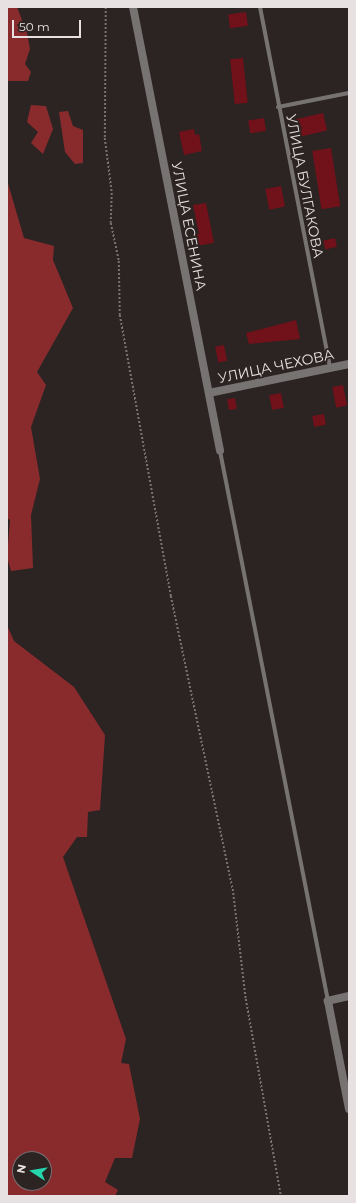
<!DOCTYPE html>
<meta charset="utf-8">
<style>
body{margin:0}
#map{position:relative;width:356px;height:1203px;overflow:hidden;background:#2c2423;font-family:Montserrat,sans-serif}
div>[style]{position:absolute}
.forest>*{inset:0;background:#892a2d}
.building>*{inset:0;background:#71111a;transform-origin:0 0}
.path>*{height:1.5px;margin-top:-0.75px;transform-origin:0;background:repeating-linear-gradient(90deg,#797271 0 2px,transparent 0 4px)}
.lane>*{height:4px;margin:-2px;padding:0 2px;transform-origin:2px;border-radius:2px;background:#787373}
.street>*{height:8px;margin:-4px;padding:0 4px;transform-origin:4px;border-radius:4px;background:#787373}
span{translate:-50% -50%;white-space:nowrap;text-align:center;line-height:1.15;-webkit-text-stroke:3.5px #2c2423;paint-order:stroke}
.street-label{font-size:14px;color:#e7e2e1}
.frame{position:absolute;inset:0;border:8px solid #e7e2e1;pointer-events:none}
.north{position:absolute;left:12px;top:1151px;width:40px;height:40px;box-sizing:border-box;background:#2c2423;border:1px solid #77706f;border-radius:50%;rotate:282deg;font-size:11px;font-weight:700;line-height:16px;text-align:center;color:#e7e2e1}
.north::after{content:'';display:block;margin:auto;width:14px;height:18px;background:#25d5ae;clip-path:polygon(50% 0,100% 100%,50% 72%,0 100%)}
.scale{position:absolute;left:12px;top:20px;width:69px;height:18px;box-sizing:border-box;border:2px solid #e7e2e1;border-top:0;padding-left:5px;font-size:12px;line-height:14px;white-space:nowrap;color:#e7e2e1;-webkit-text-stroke:3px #2c2423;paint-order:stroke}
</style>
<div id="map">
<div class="forest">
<div style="clip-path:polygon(7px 7px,17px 7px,27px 33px,30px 49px,25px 64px,31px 72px,28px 81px,7px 81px,7px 123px)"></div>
<div style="clip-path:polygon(31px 105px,46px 106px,53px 129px,43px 154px,31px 143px,38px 132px,27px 122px)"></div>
<div style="clip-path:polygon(68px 111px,73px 126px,83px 130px,83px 163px,75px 164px,65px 152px,59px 112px)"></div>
<div style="clip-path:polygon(7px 180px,24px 238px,54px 246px,53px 260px,73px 308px,37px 372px,46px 385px,31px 427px,40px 479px,31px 515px,33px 568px,11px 571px,7px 557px,10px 520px,7px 518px)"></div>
<div style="clip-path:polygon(evenodd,7px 625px,14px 641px,74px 687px,105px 735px,100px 810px,88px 812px,87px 837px,77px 837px,63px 857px,126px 1039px,121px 1063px,129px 1064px,140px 1119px,132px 1158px,115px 1158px,105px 1182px,118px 1190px,115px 1196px,7px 1196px,7px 625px,20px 1159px,44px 1159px,44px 1183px,20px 1183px,20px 1159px)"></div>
</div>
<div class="building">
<div style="left:246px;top:12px;width:14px;height:18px;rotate:82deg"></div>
<div style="left:243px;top:58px;width:45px;height:13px;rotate:84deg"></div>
<div style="left:323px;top:113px;width:18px;height:28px;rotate:77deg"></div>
<div style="left:264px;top:118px;width:13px;height:16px;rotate:81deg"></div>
<div style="clip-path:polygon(194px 129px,195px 135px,199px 134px,202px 151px,184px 155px,179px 132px)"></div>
<div style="left:331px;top:148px;width:59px;height:19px;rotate:81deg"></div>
<div style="left:281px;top:186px;width:21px;height:16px;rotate:79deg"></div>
<div style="clip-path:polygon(206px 203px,214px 243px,195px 246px,193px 235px,199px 234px,193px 205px)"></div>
<div style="left:335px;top:238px;width:9px;height:12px;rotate:77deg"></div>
<div style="clip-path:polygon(296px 320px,300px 339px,249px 344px,246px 333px)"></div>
<div style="left:224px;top:345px;width:16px;height:9px;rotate:79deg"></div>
<div style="left:343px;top:385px;width:21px;height:11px;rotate:79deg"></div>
<div style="left:281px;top:393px;width:15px;height:12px;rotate:79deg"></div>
<div style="left:235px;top:398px;width:11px;height:8px;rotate:80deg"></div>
<div style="left:324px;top:414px;width:11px;height:12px;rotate:80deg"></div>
</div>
<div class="path">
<div style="left:106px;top:7px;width:131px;rotate:90.4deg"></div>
<div style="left:105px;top:138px;width:55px;rotate:82.7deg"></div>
<div style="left:112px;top:193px;width:30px;rotate:92deg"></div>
<div style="left:111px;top:223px;width:39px;rotate:78deg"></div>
<div style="left:119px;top:261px;width:54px;rotate:88.9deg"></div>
<div style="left:120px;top:315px;width:286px;rotate:79.7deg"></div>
<div style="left:171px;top:596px;width:299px;rotate:78.1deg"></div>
<div style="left:233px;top:889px;width:111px;rotate:83.3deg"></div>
<div style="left:246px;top:999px;width:200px;rotate:79.9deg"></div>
</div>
<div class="lane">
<div style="left:260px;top:7px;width:368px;rotate:79deg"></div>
<div style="left:278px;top:107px;width:72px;rotate:-11.2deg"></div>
<div style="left:220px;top:451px;width:561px;rotate:78.89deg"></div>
</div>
<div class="street">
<div style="left:133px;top:7px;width:452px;rotate:78.9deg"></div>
<div style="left:209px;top:393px;width:143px;rotate:-11.7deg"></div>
<div style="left:349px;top:996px;width:22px;rotate:167deg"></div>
<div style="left:328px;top:1001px;width:110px;rotate:79deg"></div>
</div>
<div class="street-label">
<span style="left:305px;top:186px;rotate:79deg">УЛИЦА БУЛГАКОВА</span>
<span style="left:189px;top:226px;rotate:79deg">УЛИЦА ЕСЕНИНА</span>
<span style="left:276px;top:366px;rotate:-12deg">УЛИЦА ЧЕХОВА</span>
</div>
<div class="frame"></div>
<div class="north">N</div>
<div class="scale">50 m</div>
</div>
